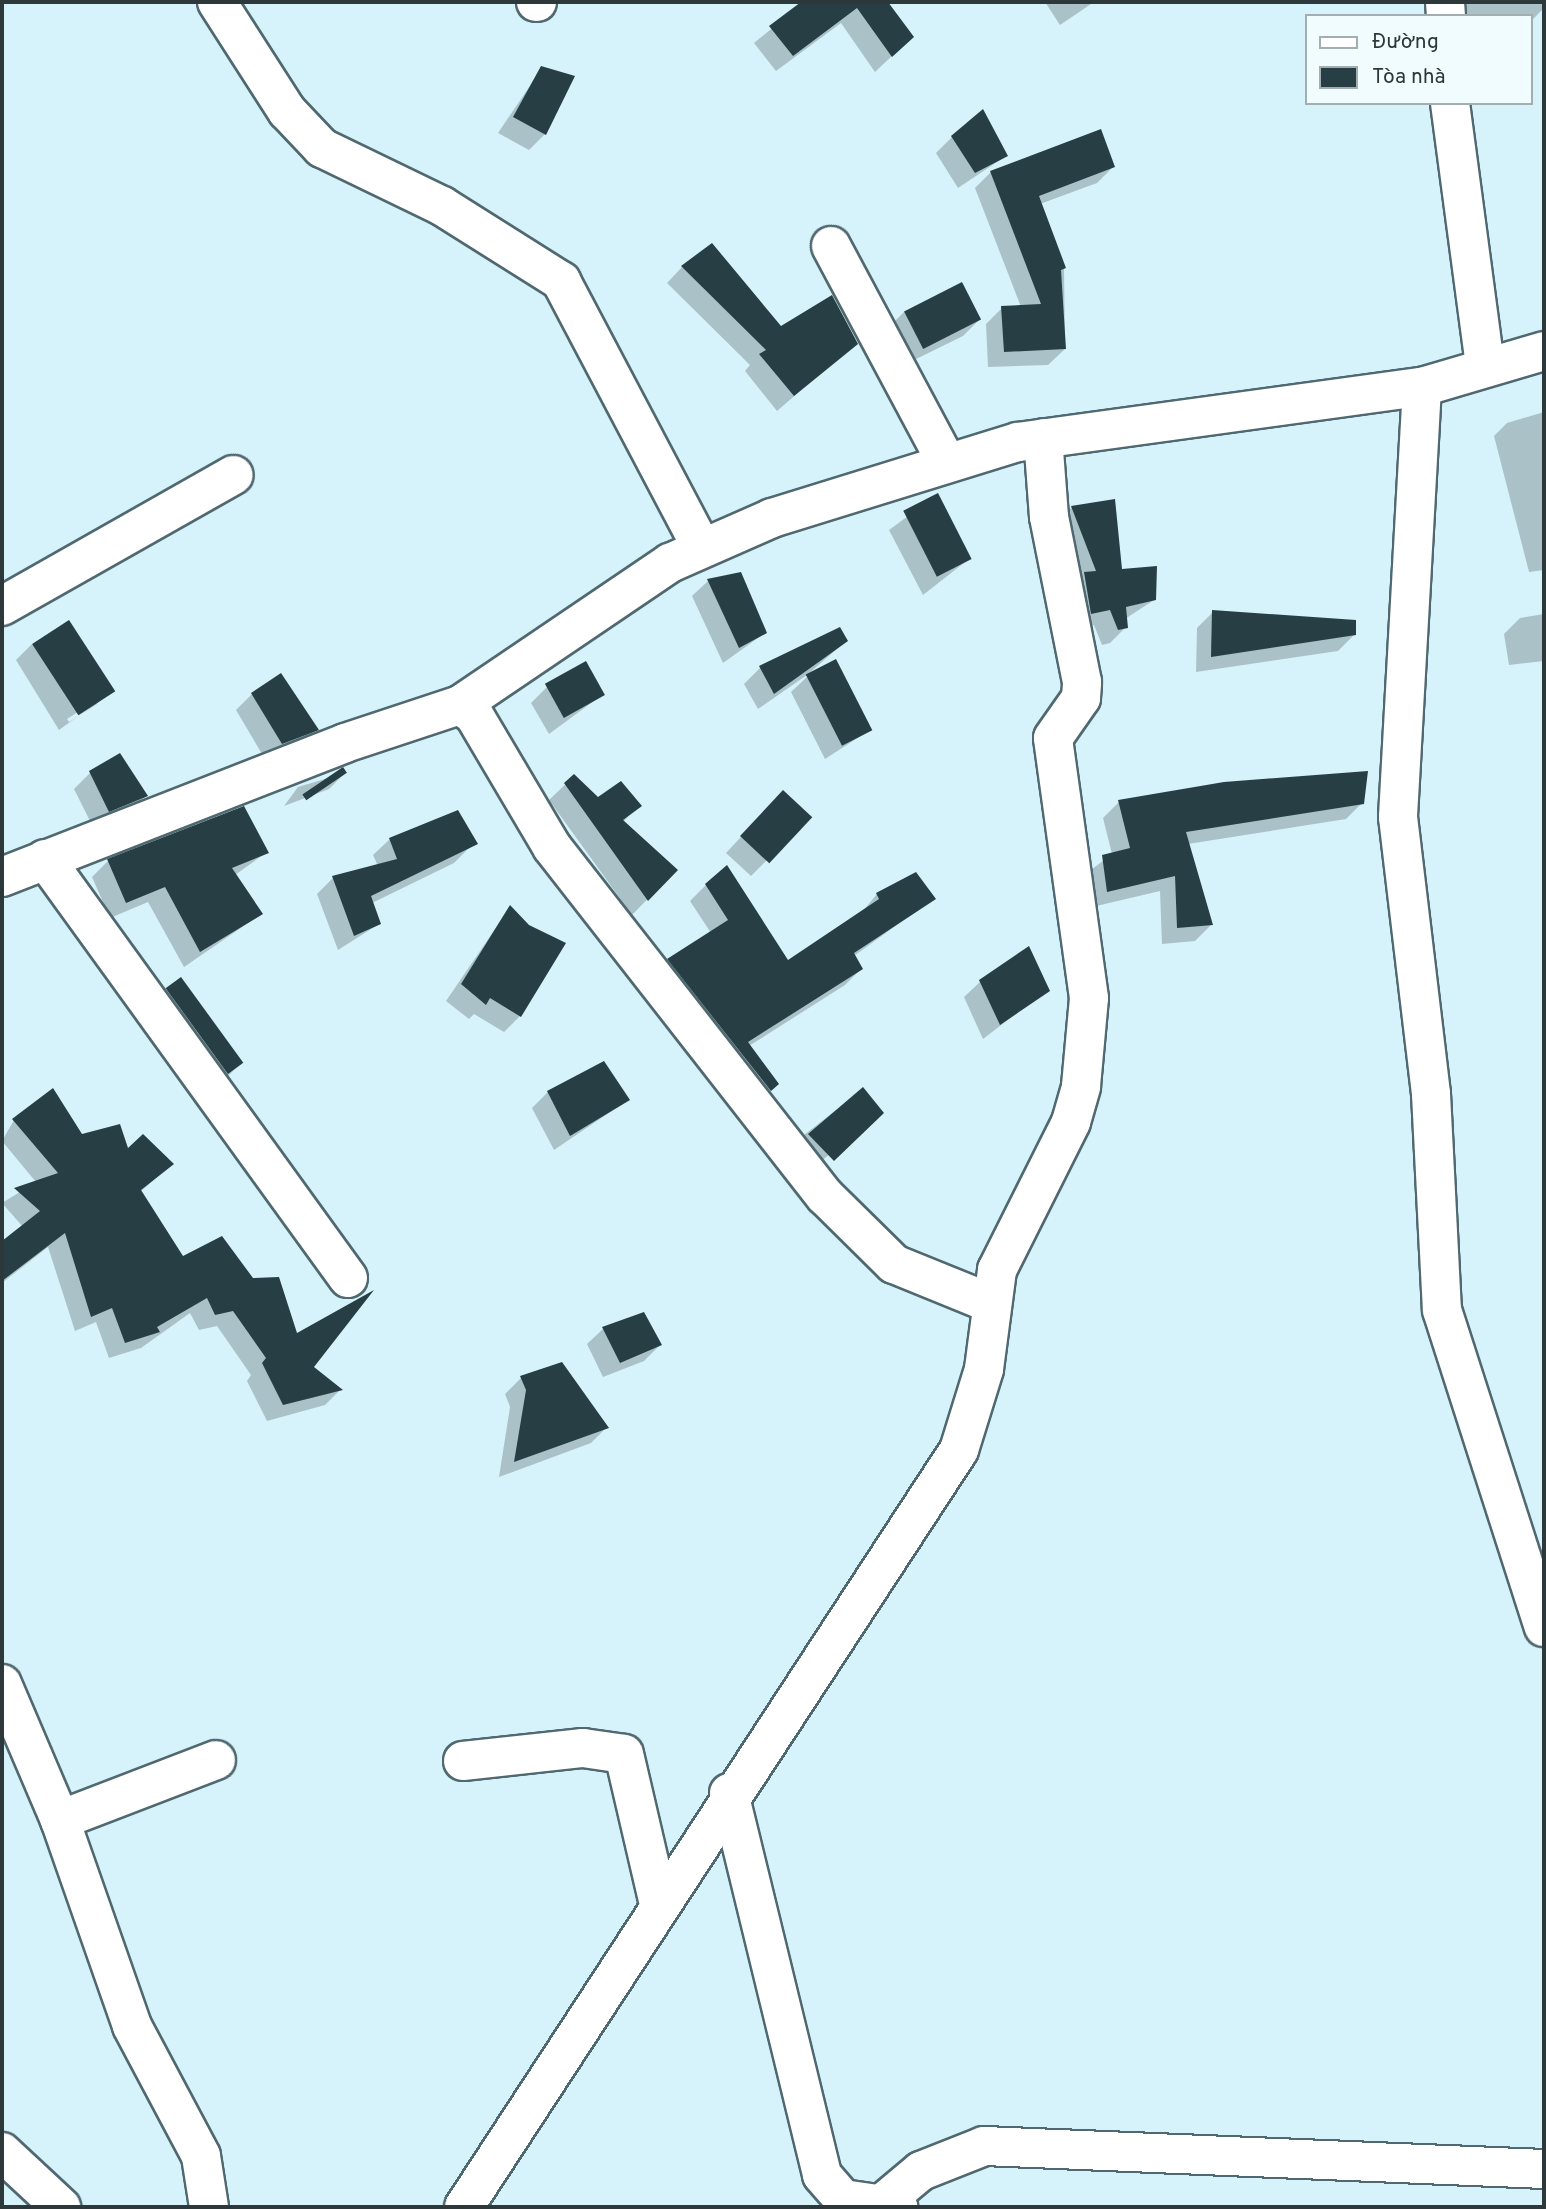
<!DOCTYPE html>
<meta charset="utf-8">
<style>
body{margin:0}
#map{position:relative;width:1546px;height:2209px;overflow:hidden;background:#d6f2fa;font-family:Overpass,sans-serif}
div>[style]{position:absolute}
.shadow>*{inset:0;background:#0003;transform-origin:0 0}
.building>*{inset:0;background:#273e44;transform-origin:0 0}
.roads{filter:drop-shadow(2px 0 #50686f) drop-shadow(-2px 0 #50686f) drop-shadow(0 2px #50686f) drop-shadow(0 -2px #50686f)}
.street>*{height:38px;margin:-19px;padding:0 19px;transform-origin:19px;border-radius:19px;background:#fff}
span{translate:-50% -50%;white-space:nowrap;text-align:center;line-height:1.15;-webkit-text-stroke:7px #f1fcff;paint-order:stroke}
.frame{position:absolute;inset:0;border:4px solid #2d383b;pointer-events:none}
.legend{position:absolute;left:1305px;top:14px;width:228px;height:91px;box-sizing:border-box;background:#f1fcff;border:2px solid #a3aeb1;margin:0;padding:9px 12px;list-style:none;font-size:21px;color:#2d383b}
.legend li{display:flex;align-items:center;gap:14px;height:35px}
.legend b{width:35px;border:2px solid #a3aeb1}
</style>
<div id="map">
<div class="shadow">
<div style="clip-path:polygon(804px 2px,885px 2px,912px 37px,875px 72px,841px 23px,776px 71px,754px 43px)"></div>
<div style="clip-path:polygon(1045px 2px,1094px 2px,1060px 25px)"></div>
<div style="clip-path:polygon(1452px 2px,1542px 2px,1542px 10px,1530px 22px,1530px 16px,1452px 16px)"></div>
<div style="clip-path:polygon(542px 68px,573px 77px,545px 134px,529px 150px,498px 133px)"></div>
<div style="clip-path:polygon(952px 137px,1006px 156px,958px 188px,936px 153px)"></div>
<div style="clip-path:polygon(1113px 167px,1097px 183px,1040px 204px,1064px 268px,1065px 349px,1048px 365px,988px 367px,986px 324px,1002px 308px,1021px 307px,975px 188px,991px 172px)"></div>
<div style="clip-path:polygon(682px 267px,781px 329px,856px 343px,777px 411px,745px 371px,750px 365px,667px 283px)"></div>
<div style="clip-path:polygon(961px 284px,979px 320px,963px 336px,906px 364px,888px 328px,904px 312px)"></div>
<div style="clip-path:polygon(1544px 412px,1544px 570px,1529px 572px,1494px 436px,1507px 423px)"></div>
<div style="clip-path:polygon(937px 495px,969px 559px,923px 595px,889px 530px)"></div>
<div style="clip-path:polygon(1072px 507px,1120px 571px,1154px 600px,1125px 619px,1126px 627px,1110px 643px,1102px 645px,1094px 625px,1075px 629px,1056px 523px)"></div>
<div style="clip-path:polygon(708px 581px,765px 633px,723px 663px,692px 596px)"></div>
<div style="clip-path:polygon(1213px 612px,1354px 635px,1338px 651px,1196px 672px,1197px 628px)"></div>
<div style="clip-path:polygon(1544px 614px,1544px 661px,1509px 665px,1504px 634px,1520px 618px)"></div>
<div style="clip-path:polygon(846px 641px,807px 675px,758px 709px,744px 684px,760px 668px)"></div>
<div style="clip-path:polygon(evenodd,32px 644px,113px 691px,59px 730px,16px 660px,32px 644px,97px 700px,97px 704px,69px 722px,67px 719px,97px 700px)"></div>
<div style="clip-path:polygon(808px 676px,870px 730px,825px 759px,791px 692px)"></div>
<div style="clip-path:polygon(547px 687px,602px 695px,549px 734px,531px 703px)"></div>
<div style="clip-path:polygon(252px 694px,316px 730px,300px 745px,265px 759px,236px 710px)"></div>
<div style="clip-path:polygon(90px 773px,146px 796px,130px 812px,93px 827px,74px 789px)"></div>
<div style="clip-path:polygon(345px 773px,329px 789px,284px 806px,298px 787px)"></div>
<div style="clip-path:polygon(573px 777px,598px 799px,639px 805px,623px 822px,676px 870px,632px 915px,549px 800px)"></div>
<div style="clip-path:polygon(1119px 802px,1362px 803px,1346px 819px,1188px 844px,1211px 925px,1195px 941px,1162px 944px,1160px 891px,1092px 907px,1087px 873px,1112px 854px,1103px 818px)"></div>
<div style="clip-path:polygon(768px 808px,810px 817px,751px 876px,726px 853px)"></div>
<div style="clip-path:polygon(457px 812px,470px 847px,454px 863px,372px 903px,379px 924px,338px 950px,317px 894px,333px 878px,378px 866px,373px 855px,390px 839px)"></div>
<div style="clip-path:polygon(267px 852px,235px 875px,261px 914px,184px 967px,148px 902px,110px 918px,92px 877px,108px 861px)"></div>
<div style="clip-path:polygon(706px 885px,788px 963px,862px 912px,877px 894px,934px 898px,854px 956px,861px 969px,845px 985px,749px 1046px,777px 1084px,761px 1100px,653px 976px,711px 933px,690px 901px)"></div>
<div style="clip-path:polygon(510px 907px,520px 1016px,504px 1032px,474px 1014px,469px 1019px,446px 1001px)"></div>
<div style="clip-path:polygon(181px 979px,241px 1063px,225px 1079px,151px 1006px)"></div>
<div style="clip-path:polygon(981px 981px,1047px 990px,983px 1039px,964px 997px)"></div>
<div style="left:863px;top:1089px;width:31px;height:94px;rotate:52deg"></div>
<div style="clip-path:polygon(548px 1092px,628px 1100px,554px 1150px,532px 1108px)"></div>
<div style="clip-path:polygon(14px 1120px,172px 1164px,140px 1192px,183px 1258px,296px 1336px,312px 1367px,340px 1390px,325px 1405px,267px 1421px,247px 1381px,251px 1375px,217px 1326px,199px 1330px,190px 1313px,141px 1348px,109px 1358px,96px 1322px,75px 1331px,48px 1247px,2px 1283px,2px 1243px,23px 1227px,2px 1203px,36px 1182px,2px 1141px)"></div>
<div style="clip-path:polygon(603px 1329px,660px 1345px,644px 1361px,603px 1377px,587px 1344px)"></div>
<div style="clip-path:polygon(521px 1378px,607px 1427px,591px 1443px,499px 1477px,510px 1407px,505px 1394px)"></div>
</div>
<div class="building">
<div style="clip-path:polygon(801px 2px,888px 2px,914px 37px,892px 57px,857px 8px,793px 56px,769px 26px)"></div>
<div style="clip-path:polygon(541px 66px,575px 76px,546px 135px,513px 117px)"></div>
<div style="clip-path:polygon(983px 109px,1008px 156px,975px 173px,951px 136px)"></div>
<div style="clip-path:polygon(1101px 129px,1115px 167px,1039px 196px,1066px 268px,1061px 270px,1066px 349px,1004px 352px,1001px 306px,1041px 304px,990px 171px)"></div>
<div style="clip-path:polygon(712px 243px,781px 326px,832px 295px,858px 344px,794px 396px,759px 354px,766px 350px,681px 266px)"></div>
<div style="left:962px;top:282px;width:42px;height:65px;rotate:63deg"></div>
<div style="left:938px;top:493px;width:74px;height:39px;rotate:63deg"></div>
<div style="clip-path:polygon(1115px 499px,1122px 569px,1157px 566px,1156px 600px,1126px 607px,1128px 628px,1118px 630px,1110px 610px,1091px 614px,1084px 572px,1096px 571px,1071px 506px)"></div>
<div style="clip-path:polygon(741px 572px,767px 633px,739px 648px,707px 579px)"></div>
<div style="clip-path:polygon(1212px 610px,1356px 620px,1356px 635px,1211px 657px)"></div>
<div style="left:69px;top:620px;width:85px;height:44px;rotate:57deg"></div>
<div style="clip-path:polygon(840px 627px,848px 641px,774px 694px,759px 666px)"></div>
<div style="left:836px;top:659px;width:80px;height:34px;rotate:63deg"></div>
<div style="left:586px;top:661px;width:39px;height:47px;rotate:61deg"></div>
<div style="clip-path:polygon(281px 673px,319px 730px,282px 744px,251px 693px)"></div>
<div style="clip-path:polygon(120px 753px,148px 796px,109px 812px,89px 771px)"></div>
<div style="left:343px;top:767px;width:7px;height:49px;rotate:56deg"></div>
<div style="clip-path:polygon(1368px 771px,1364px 804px,1186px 832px,1213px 925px,1177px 928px,1175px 876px,1107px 892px,1102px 855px,1130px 848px,1118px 800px,1224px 782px)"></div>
<div style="clip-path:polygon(574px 774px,598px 797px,621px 781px,642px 806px,623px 820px,678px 870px,648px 901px,564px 783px)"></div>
<div style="left:783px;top:790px;width:40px;height:63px;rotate:43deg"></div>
<div style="clip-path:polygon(244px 806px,269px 853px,232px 868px,263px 914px,200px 952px,165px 887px,126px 903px,107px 859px)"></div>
<div style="clip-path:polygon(458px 810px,478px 844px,371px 896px,381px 924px,354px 936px,332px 876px,397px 859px,389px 838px)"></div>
<div style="clip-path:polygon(727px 865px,788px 960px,879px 899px,876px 893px,916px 872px,936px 899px,854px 953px,863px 969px,748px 1042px,779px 1084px,771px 1091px,667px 959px,728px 920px,705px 884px)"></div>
<div style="clip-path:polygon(510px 905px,529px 925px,566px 943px,521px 1017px,490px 998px,486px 1005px,461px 984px)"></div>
<div style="clip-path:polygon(1029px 946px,1050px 991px,1000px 1025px,979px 980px)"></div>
<div style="left:181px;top:977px;width:106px;height:19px;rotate:54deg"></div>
<div style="clip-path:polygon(604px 1061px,630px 1100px,570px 1136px,547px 1091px)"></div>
<div style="clip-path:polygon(863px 1087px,884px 1113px,834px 1161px,808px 1134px)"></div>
<div style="clip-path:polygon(53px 1088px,82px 1134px,120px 1124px,128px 1148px,143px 1134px,174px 1164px,141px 1190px,183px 1256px,222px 1236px,253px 1278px,279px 1277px,297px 1333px,374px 1290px,314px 1367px,343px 1390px,283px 1405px,262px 1363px,266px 1358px,233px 1311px,215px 1315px,207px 1298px,157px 1327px,160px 1332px,125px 1343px,112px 1308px,91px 1317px,65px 1233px,2px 1281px,2px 1241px,40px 1211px,14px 1188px,58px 1173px,12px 1119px)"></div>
<div style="clip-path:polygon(644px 1312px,662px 1345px,620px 1363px,602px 1327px)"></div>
<div style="clip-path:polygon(562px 1362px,609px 1428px,514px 1462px,526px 1390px,520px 1376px)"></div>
</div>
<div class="roads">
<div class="street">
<div style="left:217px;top:2px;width:130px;rotate:57.3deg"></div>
<div style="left:287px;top:111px;width:51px;rotate:46.6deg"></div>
<div style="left:322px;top:148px;width:133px;rotate:25.8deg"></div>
<div style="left:442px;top:206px;width:141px;rotate:32.2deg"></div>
<div style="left:561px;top:281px;width:298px;rotate:62.2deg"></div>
<div style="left:536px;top:2px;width:1px"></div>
<div style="left:1445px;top:2px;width:14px;rotate:86deg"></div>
<div style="left:1450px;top:103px;width:266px;rotate:82.4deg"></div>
<div style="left:831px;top:246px;width:246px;rotate:61.9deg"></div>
<div style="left:1544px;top:351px;width:127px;rotate:163.6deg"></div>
<div style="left:1422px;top:387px;width:431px;rotate:93.2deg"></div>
<div style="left:1398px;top:817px;width:279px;rotate:83.2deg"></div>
<div style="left:1431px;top:1094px;width:216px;rotate:87.1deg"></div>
<div style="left:1442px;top:1310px;width:333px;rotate:72.2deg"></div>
<div style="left:2px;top:606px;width:266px;rotate:-29.5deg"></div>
<div style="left:460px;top:705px;width:254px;rotate:-34.1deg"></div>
<div style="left:670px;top:563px;width:111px;rotate:-23.8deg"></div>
<div style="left:772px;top:518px;width:257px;rotate:-17.2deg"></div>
<div style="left:1018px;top:442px;width:408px;rotate:-7.8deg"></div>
<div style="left:45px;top:859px;width:517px;rotate:54.13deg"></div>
<div style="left:2px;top:877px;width:368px;rotate:-21.3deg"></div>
<div style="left:345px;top:743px;width:121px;rotate:-18.3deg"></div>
<div style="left:460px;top:705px;width:17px;rotate:36deg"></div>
<div style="left:474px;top:715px;width:153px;rotate:59.4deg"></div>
<div style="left:552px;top:847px;width:443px;rotate:52deg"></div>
<div style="left:825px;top:1196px;width:97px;rotate:44.6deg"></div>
<div style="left:894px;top:1264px;width:104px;rotate:22.1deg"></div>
<div style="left:2px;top:1684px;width:148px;rotate:66.9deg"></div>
<div style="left:60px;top:1820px;width:218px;rotate:70.7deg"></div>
<div style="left:132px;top:2026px;width:147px;rotate:62deg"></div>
<div style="left:201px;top:2156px;width:52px;rotate:81.1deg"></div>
<div style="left:463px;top:1761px;width:121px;rotate:-6.2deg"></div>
<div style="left:583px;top:1748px;width:41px;rotate:8.3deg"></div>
<div style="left:624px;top:1754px;width:154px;rotate:76.9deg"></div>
<div style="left:729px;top:1793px;width:393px;rotate:76.3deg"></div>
<div style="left:822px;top:2175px;width:32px;rotate:49deg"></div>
<div style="left:843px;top:2199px;width:56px;rotate:8.3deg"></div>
<div style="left:60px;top:1820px;width:167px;rotate:-21deg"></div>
<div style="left:2px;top:2152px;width:81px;rotate:43deg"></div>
<div style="left:885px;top:2201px;width:47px;rotate:-39.8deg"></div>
<div style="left:921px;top:2171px;width:68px;rotate:-21.6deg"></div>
<div style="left:984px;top:2146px;width:560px;rotate:2.35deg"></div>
<div style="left:464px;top:2207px;width:904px;rotate:-56.82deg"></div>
<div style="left:959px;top:1450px;width:85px;rotate:-72.8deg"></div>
<div style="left:984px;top:1369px;width:100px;rotate:-82.5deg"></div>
<div style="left:997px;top:1270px;width:165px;rotate:-63.4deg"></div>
<div style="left:1071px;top:1122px;width:37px;rotate:-74deg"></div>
<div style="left:1081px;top:1086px;width:88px;rotate:-84.8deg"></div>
<div style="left:1089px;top:998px;width:262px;rotate:-97.9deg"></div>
<div style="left:1053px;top:738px;width:49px;rotate:-55deg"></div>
<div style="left:1081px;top:698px;width:16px;rotate:-86deg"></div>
<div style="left:1082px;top:682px;width:168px;rotate:-101.3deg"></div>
<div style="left:1049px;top:517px;width:79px;rotate:-94.3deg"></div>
</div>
</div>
<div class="frame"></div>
<ul class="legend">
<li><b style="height:9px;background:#fff"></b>Đường</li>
<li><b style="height:19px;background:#273e44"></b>Tòa nhà</li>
</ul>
</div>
